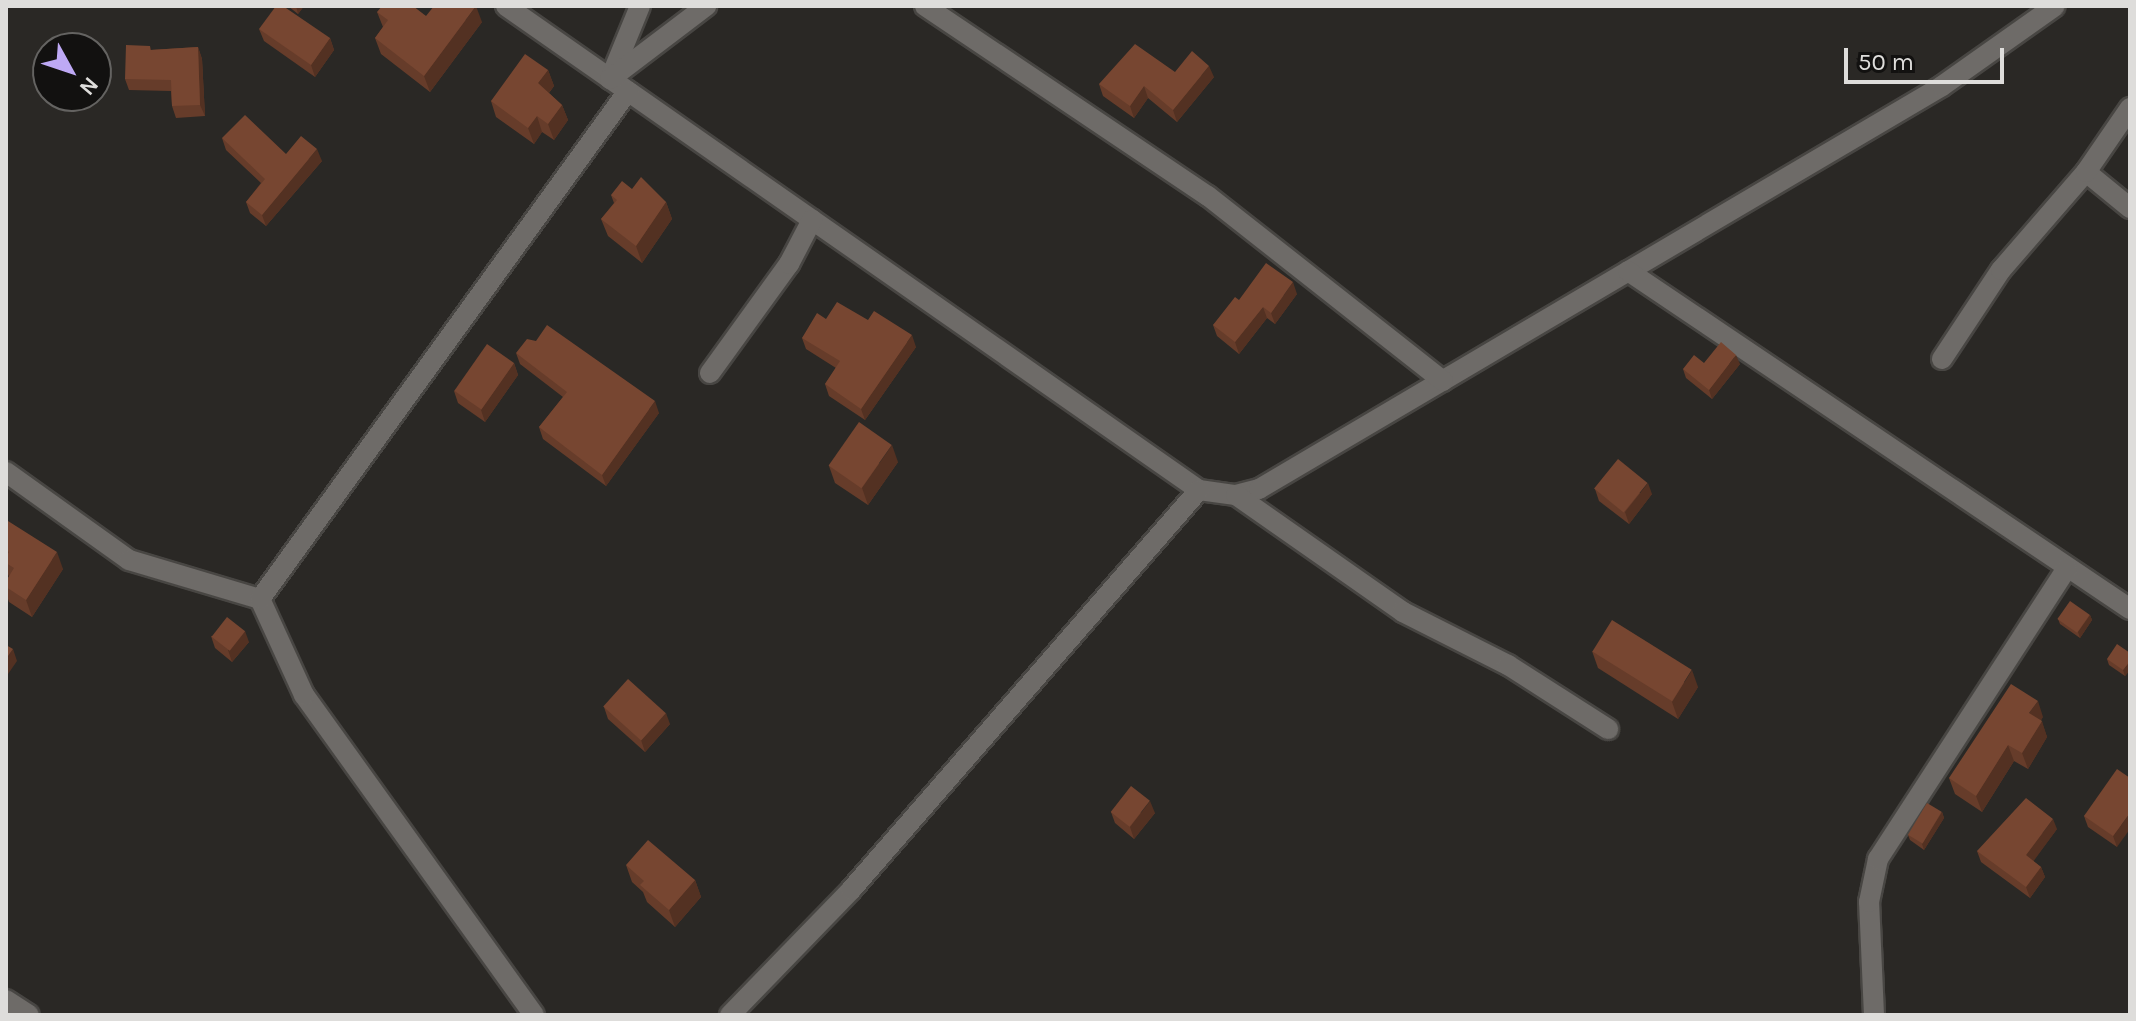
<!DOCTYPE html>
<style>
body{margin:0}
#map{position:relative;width:2136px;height:1021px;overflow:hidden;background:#2a2825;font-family:Karla,sans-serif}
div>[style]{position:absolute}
.roads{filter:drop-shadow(2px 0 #484643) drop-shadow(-2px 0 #484643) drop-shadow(0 2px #484643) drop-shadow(0 -2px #484643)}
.street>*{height:20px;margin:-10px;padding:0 10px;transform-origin:10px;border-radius:10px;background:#6e6b68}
.wall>*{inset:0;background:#663c2a}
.shaded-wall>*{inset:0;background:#533122}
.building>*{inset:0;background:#774631;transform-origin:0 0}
span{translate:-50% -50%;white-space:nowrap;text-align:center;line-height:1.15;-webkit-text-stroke:7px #121110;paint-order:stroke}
.frame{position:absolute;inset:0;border:8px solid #dedddb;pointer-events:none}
.north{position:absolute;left:32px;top:32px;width:80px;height:80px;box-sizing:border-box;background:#121110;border:2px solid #646361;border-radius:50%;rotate:130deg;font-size:22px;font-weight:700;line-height:32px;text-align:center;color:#dedddb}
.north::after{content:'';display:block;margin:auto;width:28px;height:36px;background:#bea9f5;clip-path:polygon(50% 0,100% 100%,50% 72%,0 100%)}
.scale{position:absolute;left:1844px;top:48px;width:160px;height:36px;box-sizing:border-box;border:4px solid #dedddb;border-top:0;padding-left:10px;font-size:24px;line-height:28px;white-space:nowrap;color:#dedddb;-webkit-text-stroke:6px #121110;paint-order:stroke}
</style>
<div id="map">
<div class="roads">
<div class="street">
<div style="left:506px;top:6px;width:845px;rotate:34.93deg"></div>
<div style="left:1199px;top:490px;width:37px;rotate:8deg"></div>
<div style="left:1236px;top:495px;width:24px;rotate:-15deg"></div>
<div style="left:1259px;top:489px;width:793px;rotate:-30.54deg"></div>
<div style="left:1942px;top:86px;width:138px;rotate:-35.3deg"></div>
<div style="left:640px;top:6px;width:79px;rotate:112.3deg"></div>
<div style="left:610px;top:79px;width:121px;rotate:-37.2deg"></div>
<div style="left:925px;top:6px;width:341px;rotate:33.9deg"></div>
<div style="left:1208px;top:196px;width:299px;rotate:38.2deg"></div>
<div style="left:2086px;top:172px;width:57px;rotate:39.3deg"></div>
<div style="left:1628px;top:271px;width:605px;rotate:33.95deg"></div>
<div style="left:1942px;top:359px;width:107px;rotate:-56.5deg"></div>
<div style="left:2001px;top:270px;width:130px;rotate:-49.1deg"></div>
<div style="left:2086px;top:172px;width:78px;rotate:-55.5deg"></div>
<div style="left:710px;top:373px;width:135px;rotate:-54.1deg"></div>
<div style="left:789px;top:264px;width:50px;rotate:-62.4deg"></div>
<div style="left:6px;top:472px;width:151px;rotate:35.6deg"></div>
<div style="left:129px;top:560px;width:137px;rotate:16.6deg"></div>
<div style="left:1236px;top:495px;width:204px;rotate:35deg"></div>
<div style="left:1403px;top:612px;width:118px;rotate:26.8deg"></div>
<div style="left:1508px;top:665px;width:119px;rotate:32.6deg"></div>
<div style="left:6px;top:1000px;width:27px;rotate:33deg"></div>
<div style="left:534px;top:1015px;width:394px;rotate:-125.7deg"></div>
<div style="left:304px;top:695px;width:106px;rotate:-114.6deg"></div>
<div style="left:260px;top:599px;width:627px;rotate:-54.08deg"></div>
<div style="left:730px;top:1015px;width:174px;rotate:-45.9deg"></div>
<div style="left:851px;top:890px;width:530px;rotate:-48.98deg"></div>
<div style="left:1874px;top:1015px;width:113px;rotate:-92.5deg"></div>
<div style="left:1869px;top:902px;width:44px;rotate:-78.2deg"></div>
<div style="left:1878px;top:859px;width:347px;rotate:-57deg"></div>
</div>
</div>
<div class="wall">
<div style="clip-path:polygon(288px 6px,304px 6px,298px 14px)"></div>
<div style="clip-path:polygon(399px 8px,426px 16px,482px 22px,430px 92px,381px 54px,375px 38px,383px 27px,377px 12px)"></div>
<div style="clip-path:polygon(259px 29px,330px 38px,334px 50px,315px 77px,264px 41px)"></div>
<div style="clip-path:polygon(150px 46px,151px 50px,198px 47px,202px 59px,205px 116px,176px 118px,172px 106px,171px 91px,129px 90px,125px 79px)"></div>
<div style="clip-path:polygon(548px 70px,554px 86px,549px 93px,562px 105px,568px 120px,554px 140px,542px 132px,534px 144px,496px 117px,491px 101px)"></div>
<div style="clip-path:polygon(1175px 72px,1214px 77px,1177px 122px,1148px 98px,1134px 118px,1103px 96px,1099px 84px)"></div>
<div style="clip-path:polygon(222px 138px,286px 154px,322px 161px,266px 226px,250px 213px,246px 202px,261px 183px,226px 150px)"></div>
<div style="clip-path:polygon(632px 189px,666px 202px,672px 219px,642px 263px,608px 236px,601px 219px,614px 203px,611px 195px)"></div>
<div style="clip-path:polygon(1297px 294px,1275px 324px,1267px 318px,1239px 354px,1217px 336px,1213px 325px,1239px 300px)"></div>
<div style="clip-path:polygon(826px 319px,868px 320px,916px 347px,865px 420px,829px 396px,825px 384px,836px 368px,806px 349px,802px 338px)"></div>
<div style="clip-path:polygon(516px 353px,659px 413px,606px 486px,543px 439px,539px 427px,563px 397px,520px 364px)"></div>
<div style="clip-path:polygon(514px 363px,518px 375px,485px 422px,458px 403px,454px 391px)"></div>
<div style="clip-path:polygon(1704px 363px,1740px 364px,1712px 399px,1686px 378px,1683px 369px)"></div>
<div style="clip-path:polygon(898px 462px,868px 505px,835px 483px,829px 466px)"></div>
<div style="clip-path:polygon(1595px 489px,1652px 494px,1629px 524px,1599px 501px)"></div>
<div style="clip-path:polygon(6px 524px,63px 569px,32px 617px,9px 602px,6px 593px,6px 581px,9px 577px,6px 569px)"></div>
<div style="clip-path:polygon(2090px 615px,2092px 620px,2080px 638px,2060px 624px,2058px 619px)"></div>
<div style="clip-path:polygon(211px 636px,249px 642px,232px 662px,215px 648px)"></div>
<div style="clip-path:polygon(1592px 651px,1698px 687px,1678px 719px,1598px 668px)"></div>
<div style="clip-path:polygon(2130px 653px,2130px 670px,2125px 676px,2109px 665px,2107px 659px)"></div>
<div style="clip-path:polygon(604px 707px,670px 724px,645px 752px,608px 719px)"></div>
<div style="clip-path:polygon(2043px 717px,2041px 720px,2047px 737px,2028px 769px,2014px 761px,1982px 812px,1955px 794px,1949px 778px)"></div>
<div style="clip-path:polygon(2130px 778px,2117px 847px,2088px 827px,2084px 816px)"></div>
<div style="clip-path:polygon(1111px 812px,1155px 813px,1134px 839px,1115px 823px)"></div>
<div style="clip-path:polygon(1942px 812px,1944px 818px,1924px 850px,1910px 840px,1908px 835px)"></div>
<div style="clip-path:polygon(2057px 829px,2033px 861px,2041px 867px,2045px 877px,2030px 898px,1981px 862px,1977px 851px)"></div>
<div style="clip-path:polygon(626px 865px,695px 880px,701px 897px,675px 927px,647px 902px,643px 892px,632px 882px)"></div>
</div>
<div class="shaded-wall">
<div style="clip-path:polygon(296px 6px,304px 6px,298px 14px)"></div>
<div style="clip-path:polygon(476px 6px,482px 22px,430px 92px,424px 76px)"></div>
<div style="clip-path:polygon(330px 38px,334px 50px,315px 77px,311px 65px)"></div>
<div style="clip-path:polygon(198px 47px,202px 59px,205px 116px,200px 105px)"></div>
<div style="clip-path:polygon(1209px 66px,1214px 77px,1177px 122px,1173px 110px)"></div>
<div style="clip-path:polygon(548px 70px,554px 86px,544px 99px,538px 83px)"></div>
<div style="clip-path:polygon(1144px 86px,1148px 98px,1134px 118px,1130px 106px)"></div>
<div style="clip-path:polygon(562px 105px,568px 120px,554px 140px,548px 124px)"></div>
<div style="clip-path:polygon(537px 116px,542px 132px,534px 144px,528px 128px)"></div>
<div style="clip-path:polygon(317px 149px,322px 161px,266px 226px,262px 215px)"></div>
<div style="clip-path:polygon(666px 202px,672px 219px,642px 263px,636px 246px)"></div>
<div style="clip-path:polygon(1293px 282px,1297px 294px,1275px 324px,1271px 313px)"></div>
<div style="clip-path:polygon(1263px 307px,1267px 318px,1239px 354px,1235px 342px)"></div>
<div style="clip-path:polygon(912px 335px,916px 347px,865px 420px,861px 409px)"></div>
<div style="clip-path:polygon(1736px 355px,1740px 364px,1712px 399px,1709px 390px)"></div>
<div style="clip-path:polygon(514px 363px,518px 375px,485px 422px,481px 410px)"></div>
<div style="clip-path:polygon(655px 401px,659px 413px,606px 486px,602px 475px)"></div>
<div style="clip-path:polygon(892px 445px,898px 462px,868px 505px,862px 488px)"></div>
<div style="clip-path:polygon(1648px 483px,1652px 494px,1629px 524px,1625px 512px)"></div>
<div style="clip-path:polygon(57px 552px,63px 569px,32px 617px,26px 600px)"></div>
<div style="clip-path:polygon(2090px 615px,2092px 620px,2080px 638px,2078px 632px)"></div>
<div style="clip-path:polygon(245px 631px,249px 642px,232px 662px,228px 650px)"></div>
<div style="clip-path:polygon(13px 649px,17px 661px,6px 677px,6px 659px)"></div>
<div style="clip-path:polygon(2130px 661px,2130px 670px,2125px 676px,2123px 670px)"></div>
<div style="clip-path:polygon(1692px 670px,1698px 687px,1678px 719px,1672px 702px)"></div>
<div style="clip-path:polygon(2038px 701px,2043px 717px,2035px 729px,2029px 713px)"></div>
<div style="clip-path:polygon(666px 713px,670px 724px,645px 752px,641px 740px)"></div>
<div style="clip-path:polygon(2042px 721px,2047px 737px,2028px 769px,2022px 753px)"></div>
<div style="clip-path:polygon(2008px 745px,2014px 761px,1982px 812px,1976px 796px)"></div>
<div style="clip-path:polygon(1150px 801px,1155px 813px,1134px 839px,1130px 827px)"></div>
<div style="clip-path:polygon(1942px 812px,1944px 818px,1924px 850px,1922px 844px)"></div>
<div style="clip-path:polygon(2130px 813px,2130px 829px,2117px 847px,2113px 836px)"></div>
<div style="clip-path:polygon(2053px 819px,2057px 829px,2030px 866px,2026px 855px)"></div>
<div style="clip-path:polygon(2041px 867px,2045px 877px,2030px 898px,2026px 887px)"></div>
<div style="clip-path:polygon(695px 880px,701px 897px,675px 927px,669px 910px)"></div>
</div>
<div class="building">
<div style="clip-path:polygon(276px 6px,283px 6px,330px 38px,311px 65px,259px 29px)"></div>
<div style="clip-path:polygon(382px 6px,396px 6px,399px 8px,400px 6px,413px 6px,426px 16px,434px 6px,476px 6px,424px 76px,375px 38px,388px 20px,377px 12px)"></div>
<div style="clip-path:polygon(1135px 44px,1175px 72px,1192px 51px,1209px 66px,1173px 110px,1144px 86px,1130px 106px,1099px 84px)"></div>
<div style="clip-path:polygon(126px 45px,150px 46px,150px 50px,198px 47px,200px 105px,172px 106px,171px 80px,125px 79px)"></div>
<div style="clip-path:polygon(525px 54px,548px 70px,538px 83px,562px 105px,548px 124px,537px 116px,528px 128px,491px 101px)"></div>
<div style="clip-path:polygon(245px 115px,286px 154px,301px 136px,317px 149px,262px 215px,246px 202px,265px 179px,222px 138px)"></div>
<div style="clip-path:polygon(641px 177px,666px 202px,636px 246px,601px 219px,617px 200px,611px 195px,622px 181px,632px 189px)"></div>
<div style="clip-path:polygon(1266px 263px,1293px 282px,1271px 313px,1263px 307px,1235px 342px,1213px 325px,1235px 297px,1239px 300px)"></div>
<div style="clip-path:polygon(837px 302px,868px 320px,874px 311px,912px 335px,861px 409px,825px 384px,840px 361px,802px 338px,817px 313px,826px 319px)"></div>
<div style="clip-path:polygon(547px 325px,655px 401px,602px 475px,539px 427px,567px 392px,516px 353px,527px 339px,536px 341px)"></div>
<div style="clip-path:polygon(1721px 342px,1736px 355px,1709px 390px,1683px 369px,1694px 355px,1704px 363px)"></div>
<div style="left:487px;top:344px;width:33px;height:57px;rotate:35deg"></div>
<div style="left:859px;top:422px;width:40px;height:53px;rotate:35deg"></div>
<div style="left:1618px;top:459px;width:38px;height:38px;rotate:39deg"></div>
<div style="clip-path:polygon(8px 521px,57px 552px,26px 600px,6px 587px,6px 581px,14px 568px,6px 563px,6px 557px,9px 552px,6px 550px,6px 524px)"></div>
<div style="left:2070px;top:601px;width:24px;height:22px;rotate:35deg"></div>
<div style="left:227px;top:617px;width:23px;height:25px;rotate:38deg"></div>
<div style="left:1612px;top:620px;width:94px;height:37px;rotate:32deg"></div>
<div style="clip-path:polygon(2117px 644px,2130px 653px,2130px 661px,2123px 670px,2107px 659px)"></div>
<div style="clip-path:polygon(6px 645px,13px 649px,6px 659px)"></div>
<div style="left:628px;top:679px;width:51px;height:37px;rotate:42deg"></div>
<div style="clip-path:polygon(2011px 684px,2038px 701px,2029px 713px,2042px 721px,2022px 753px,2008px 745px,1976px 796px,1949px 778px)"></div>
<div style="clip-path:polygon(2117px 769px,2130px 778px,2130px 813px,2113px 836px,2084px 816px)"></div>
<div style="left:1131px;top:786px;width:24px;height:33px;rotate:38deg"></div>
<div style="clip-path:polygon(2026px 798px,2053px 819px,2026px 855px,2041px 867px,2026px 887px,1977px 851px)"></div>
<div style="left:1927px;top:803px;width:17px;height:37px;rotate:31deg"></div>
<div style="clip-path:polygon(648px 840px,695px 880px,669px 910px,640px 885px,644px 881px,626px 865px)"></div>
</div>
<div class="frame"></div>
<div class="north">N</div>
<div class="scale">50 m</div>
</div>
